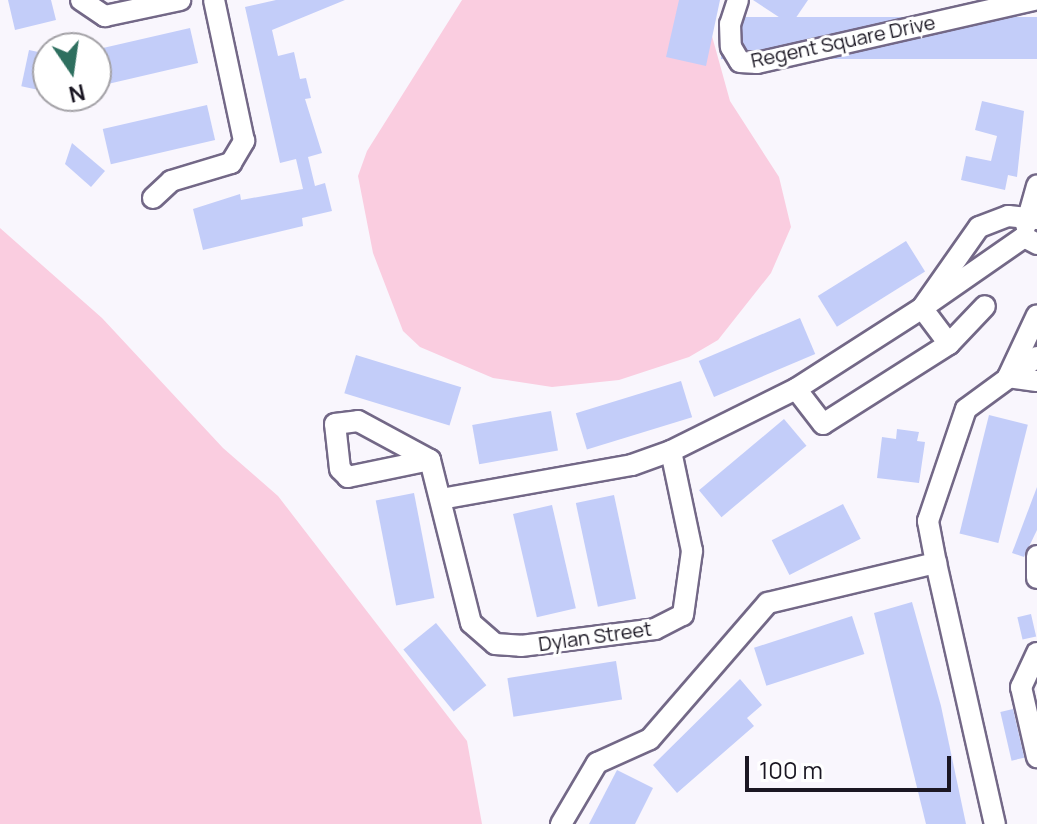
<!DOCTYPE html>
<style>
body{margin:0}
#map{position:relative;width:1037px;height:824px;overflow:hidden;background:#f9f6fd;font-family:Manrope,sans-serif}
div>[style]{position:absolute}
.green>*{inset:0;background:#facde0}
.building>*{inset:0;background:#c3cdf9;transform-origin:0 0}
.roads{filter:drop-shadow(2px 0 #736887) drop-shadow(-2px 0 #736887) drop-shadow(0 2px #736887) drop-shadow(0 -2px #736887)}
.minor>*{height:20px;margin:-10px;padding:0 10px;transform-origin:10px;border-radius:10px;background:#fff}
span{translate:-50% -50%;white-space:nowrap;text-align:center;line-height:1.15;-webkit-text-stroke:6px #fff;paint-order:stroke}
.street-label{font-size:20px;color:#1b1723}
.north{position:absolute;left:32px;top:32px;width:80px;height:80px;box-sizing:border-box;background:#fff;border:2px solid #a4a2a7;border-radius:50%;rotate:167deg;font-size:22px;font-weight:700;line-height:32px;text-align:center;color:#1b1723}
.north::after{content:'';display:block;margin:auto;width:28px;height:36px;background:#2e6f5f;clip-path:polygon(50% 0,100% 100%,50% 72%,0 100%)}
.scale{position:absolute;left:745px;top:756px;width:206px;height:36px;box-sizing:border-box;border:4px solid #1b1723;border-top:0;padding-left:10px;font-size:24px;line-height:28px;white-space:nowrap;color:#1b1723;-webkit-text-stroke:6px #fff;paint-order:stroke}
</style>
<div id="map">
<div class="green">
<div style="clip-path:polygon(462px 0,702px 0,730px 101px,779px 177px,791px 227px,771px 273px,718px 340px,689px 357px,619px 380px,552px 387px,493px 378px,420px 347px,403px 331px,373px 253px,358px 176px,367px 151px)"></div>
<div style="clip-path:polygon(0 228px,102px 318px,223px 448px,278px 496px,467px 741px,482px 824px,0 824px)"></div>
</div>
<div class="building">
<div style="clip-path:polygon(8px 0,51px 0,56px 20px,15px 30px)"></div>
<div style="clip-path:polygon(276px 0,345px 0,272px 30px,278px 56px,294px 52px,300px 79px,306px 78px,311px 98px,305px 99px,322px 153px,308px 157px,315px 186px,325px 183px,332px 211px,302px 218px,303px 226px,203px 250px,193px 209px,240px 194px,241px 200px,303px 189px,296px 159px,280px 163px,245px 7px)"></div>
<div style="clip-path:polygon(679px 0,720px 0,706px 66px,666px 57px)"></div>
<div style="clip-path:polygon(753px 0,808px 0,791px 25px)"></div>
<div style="left:1037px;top:17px;width:42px;height:316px;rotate:90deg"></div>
<div style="left:190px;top:28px;width:36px;height:96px;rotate:77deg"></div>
<div style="left:29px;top:50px;width:19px;height:37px;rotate:12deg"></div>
<div style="clip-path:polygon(982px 101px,1024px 111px,1017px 177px,1008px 175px,1005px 190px,961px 180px,966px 156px,991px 161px,997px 136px,975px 130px)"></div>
<div style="left:207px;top:105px;width:36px;height:107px;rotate:77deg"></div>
<div style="clip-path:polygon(72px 143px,105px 171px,91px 187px,65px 164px)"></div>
<div style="left:906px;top:241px;width:36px;height:104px;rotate:58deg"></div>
<div style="left:800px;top:318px;width:39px;height:110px;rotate:67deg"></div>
<div style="left:356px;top:355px;width:110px;height:40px;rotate:17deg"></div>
<div style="left:681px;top:381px;width:38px;height:110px;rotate:73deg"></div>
<div style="left:551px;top:411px;width:40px;height:80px;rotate:80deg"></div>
<div style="left:989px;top:415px;width:40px;height:122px;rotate:14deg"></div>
<div style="left:784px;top:419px;width:35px;height:111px;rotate:50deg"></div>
<div style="clip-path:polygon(897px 429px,919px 432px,917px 441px,925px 442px,919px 483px,877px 478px,882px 437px,896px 439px)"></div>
<div style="clip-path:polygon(1037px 487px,1037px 530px,1024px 557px,1012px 553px)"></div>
<div style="left:414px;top:493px;width:107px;height:39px;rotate:79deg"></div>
<div style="left:614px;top:495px;width:106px;height:39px;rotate:78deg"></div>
<div style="left:843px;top:504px;width:39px;height:80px;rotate:63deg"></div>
<div style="left:552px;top:505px;width:106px;height:40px;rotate:77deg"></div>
<div style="clip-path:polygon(912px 602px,941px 706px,966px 824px,926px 824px,874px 613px)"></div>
<div style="left:1031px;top:614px;width:23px;height:14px;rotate:77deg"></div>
<div style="left:852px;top:616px;width:40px;height:103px;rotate:72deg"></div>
<div style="left:436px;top:623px;width:80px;height:42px;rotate:51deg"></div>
<div style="left:616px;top:661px;width:39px;height:110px;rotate:81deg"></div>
<div style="clip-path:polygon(740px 679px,762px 705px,747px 718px,754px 726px,677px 793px,653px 765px)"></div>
<div style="left:1013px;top:709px;width:50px;height:13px;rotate:77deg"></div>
<div style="clip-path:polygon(617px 770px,653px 788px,635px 824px,589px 824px)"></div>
</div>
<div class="roads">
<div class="minor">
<div style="left:81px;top:0;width:29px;rotate:34deg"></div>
<div style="left:105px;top:16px;width:77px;rotate:-12deg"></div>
<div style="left:738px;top:0;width:25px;rotate:108deg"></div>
<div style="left:730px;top:24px;width:23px;rotate:88deg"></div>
<div style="left:731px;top:47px;width:17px;rotate:59deg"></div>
<div style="left:740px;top:62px;width:17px;rotate:3deg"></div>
<div style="left:757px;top:63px;width:285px;rotate:-12.8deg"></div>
<div style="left:153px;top:198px;width:25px;rotate:-43deg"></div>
<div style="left:171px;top:181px;width:63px;rotate:-16.7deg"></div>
<div style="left:231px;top:163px;width:26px;rotate:-59deg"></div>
<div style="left:244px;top:141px;width:144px;rotate:-102deg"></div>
<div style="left:1037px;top:219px;width:29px;rotate:-174deg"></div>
<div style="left:1008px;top:216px;width:31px;rotate:159deg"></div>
<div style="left:979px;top:227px;width:99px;rotate:125.1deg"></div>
<div style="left:922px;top:308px;width:124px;rotate:-34.8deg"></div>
<div style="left:1024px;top:237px;width:15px;rotate:28deg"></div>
<div style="left:1026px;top:225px;width:41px;rotate:-74.2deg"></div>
<div style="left:949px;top:344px;width:52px;rotate:-46.5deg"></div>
<div style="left:1008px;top:377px;width:68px;rotate:-64.9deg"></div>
<div style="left:1008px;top:377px;width:29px;rotate:8deg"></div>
<div style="left:430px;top:460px;width:84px;rotate:168.3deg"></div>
<div style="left:348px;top:477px;width:11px;rotate:-135deg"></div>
<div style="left:340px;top:469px;width:45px;rotate:-96.3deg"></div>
<div style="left:335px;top:424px;width:23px;rotate:-7deg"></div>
<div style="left:358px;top:421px;width:82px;rotate:28.4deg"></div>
<div style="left:430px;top:460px;width:168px;rotate:75.9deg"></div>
<div style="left:471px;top:623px;width:32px;rotate:41deg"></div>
<div style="left:495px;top:644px;width:26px;rotate:4deg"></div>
<div style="left:521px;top:646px;width:135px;rotate:-7.2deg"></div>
<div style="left:655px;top:629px;width:31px;rotate:-27deg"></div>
<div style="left:683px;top:615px;width:65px;rotate:-82deg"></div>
<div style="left:692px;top:551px;width:102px;rotate:-101.9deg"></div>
<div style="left:441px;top:499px;width:194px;rotate:-10.1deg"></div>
<div style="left:632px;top:465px;width:41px;rotate:-19.7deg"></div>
<div style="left:671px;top:451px;width:140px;rotate:-26.4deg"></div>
<div style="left:796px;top:389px;width:150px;rotate:-32.7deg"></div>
<div style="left:922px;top:308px;width:45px;rotate:53.1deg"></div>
<div style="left:949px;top:344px;width:149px;rotate:147.6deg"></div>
<div style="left:823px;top:424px;width:44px;rotate:-127.6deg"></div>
<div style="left:1037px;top:556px;width:22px;rotate:90deg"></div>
<div style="left:936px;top:563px;width:43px;rotate:-100.8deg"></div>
<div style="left:928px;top:521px;width:118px;rotate:-71.3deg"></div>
<div style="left:966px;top:409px;width:88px;rotate:-36.2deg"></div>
<div style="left:1037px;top:653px;width:38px;rotate:115deg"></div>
<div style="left:1021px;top:687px;width:72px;rotate:77.1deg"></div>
<div style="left:561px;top:824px;width:71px;rotate:-59.5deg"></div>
<div style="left:597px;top:763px;width:58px;rotate:-24.4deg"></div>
<div style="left:650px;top:739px;width:180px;rotate:-49.1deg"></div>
<div style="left:768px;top:603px;width:173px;rotate:-13.4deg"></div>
<div style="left:936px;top:563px;width:268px;rotate:77.3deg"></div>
</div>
</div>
<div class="street-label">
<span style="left:843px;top:41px;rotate:-12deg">Regent Square Drive</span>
<span style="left:595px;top:636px;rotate:-8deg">Dylan Street</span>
</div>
<div class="north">N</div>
<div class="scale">100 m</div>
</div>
